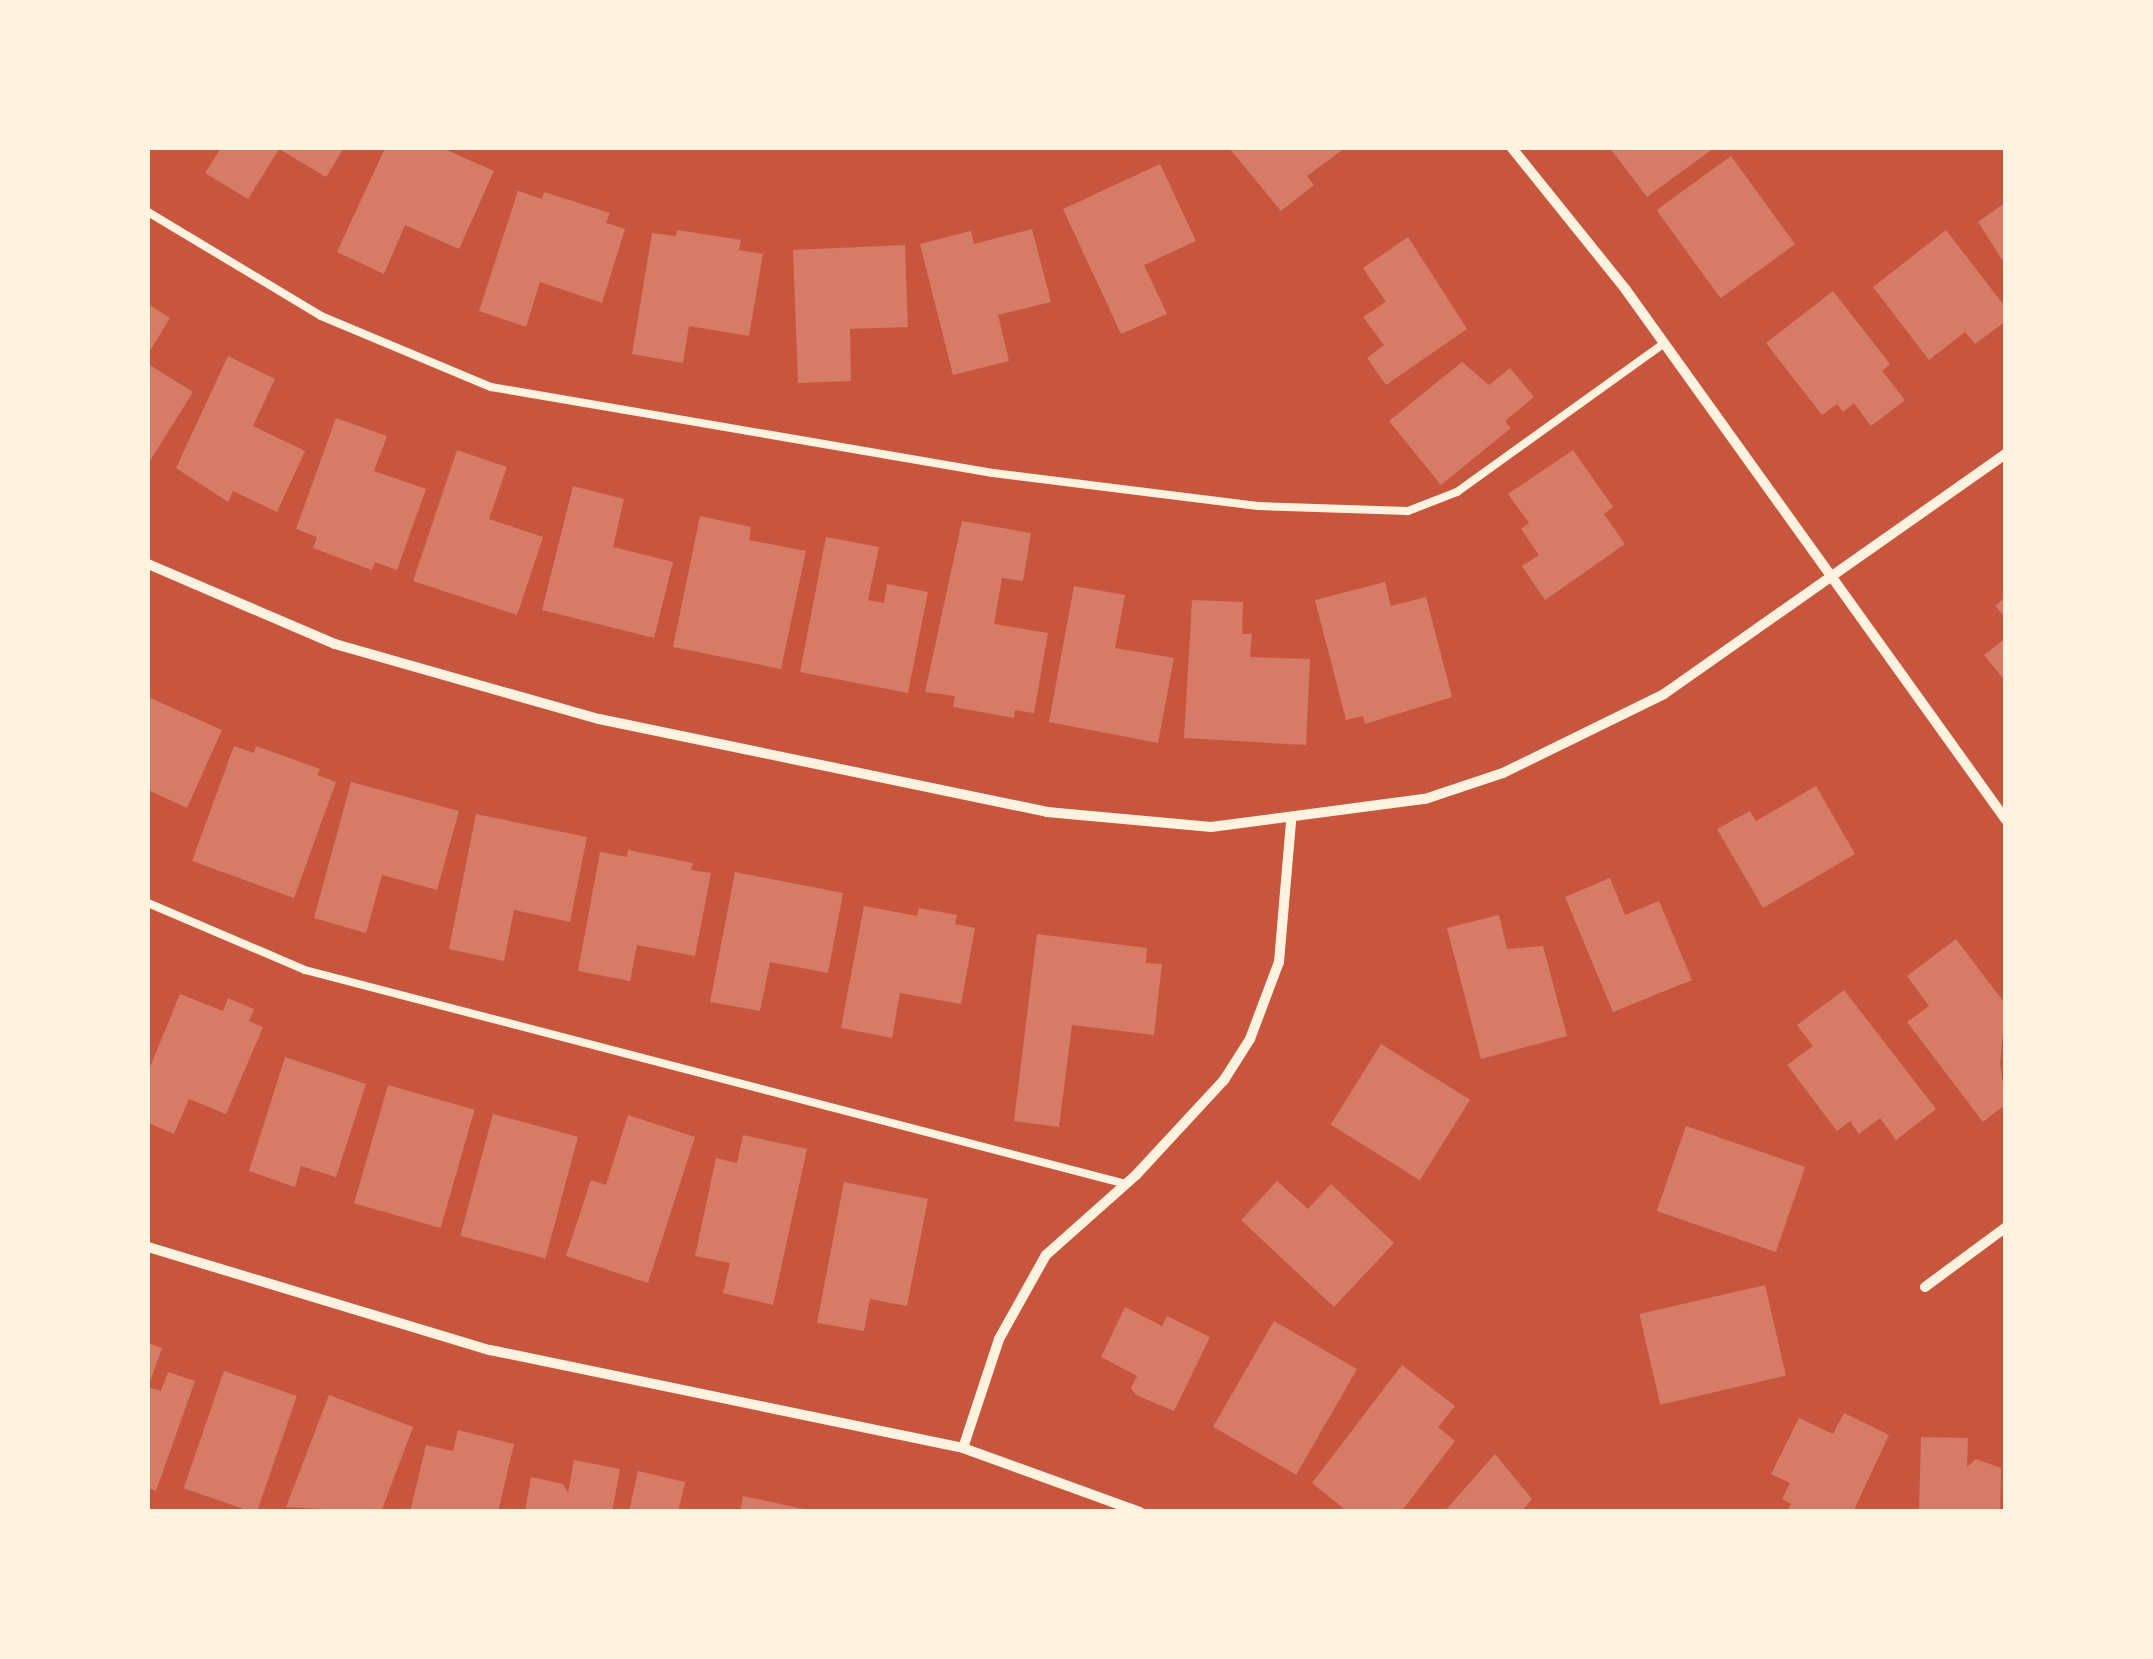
<!DOCTYPE html>
<style>
body{margin:0}
#map{position:relative;width:2153px;height:1659px;overflow:hidden;background:#c8553d;font-family:"Exo 2",sans-serif}
div>[style]{position:absolute}
.building>*{inset:0;background:#d67c66;transform-origin:0 0}
.service>*{height:8px;margin:-4px;padding:0 4px;transform-origin:4px;border-radius:4px;background:#fff3e0}
.minor>*{height:10px;margin:-5px;padding:0 5px;transform-origin:5px;border-radius:5px;background:#fff3e0}
span{translate:-50% -50%;white-space:nowrap;text-align:center;line-height:1.15;-webkit-text-stroke:8px #fff3e0;paint-order:stroke}
.frame{position:absolute;inset:0;border:150px solid #fff3e0;pointer-events:none}
</style>
<div id="map">
<div class="building">
<div style="clip-path:polygon(221px 148px,344px 148px,326px 177px,279px 149px,248px 199px,205px 173px)"></div>
<div style="clip-path:polygon(385px 148px,442px 148px,494px 171px,459px 249px,405px 225px,384px 274px,337px 252px)"></div>
<div style="clip-path:polygon(1229px 148px,1345px 148px,1307px 176px,1314px 185px,1281px 211px)"></div>
<div style="clip-path:polygon(1610px 148px,1714px 148px,1647px 197px)"></div>
<div style="left:1731px;top:156px;width:109px;height:92px;rotate:54deg"></div>
<div style="clip-path:polygon(1160px 164px,1196px 241px,1144px 265px,1167px 314px,1121px 334px,1063px 209px)"></div>
<div style="clip-path:polygon(518px 191px,542px 199px,544px 192px,610px 213px,606px 223px,625px 229px,602px 303px,540px 282px,526px 327px,479px 311px)"></div>
<div style="clip-path:polygon(2006px 202px,2006px 259px,2003px 261px,1978px 222px)"></div>
<div style="clip-path:polygon(1032px 229px,1051px 302px,998px 315px,1009px 361px,953px 375px,920px 244px,971px 231px,974px 244px)"></div>
<div style="clip-path:polygon(677px 230px,741px 240px,739px 250px,763px 254px,749px 336px,689px 326px,683px 363px,632px 354px,652px 233px,676px 236px)"></div>
<div style="clip-path:polygon(1946px 230px,2006px 308px,2006px 321px,1975px 344px,1965px 332px,1929px 360px,1873px 287px)"></div>
<div style="clip-path:polygon(1408px 237px,1467px 329px,1386px 385px,1367px 358px,1384px 345px,1363px 317px,1386px 302px,1363px 268px)"></div>
<div style="clip-path:polygon(905px 245px,908px 327px,850px 329px,851px 381px,798px 383px,793px 250px)"></div>
<div style="clip-path:polygon(1833px 291px,1890px 364px,1882px 371px,1905px 400px,1871px 426px,1854px 403px,1843px 412px,1837px 404px,1822px 415px,1766px 343px)"></div>
<div style="clip-path:polygon(148px 304px,170px 318px,148px 354px)"></div>
<div style="clip-path:polygon(228px 356px,275px 379px,253px 426px,305px 451px,277px 512px,233px 491px,228px 502px,176px 468px)"></div>
<div style="clip-path:polygon(1462px 362px,1489px 385px,1510px 368px,1534px 397px,1505px 421px,1511px 428px,1441px 485px,1389px 421px)"></div>
<div style="clip-path:polygon(148px 364px,193px 392px,148px 464px)"></div>
<div style="clip-path:polygon(336px 418px,387px 436px,374px 471px,426px 489px,397px 570px,375px 562px,372px 570px,313px 548px,317px 537px,296px 529px)"></div>
<div style="clip-path:polygon(457px 450px,507px 467px,489px 519px,543px 537px,517px 615px,413px 581px)"></div>
<div style="clip-path:polygon(1573px 450px,1613px 507px,1604px 514px,1625px 544px,1545px 600px,1522px 566px,1539px 555px,1521px 529px,1529px 523px,1508px 494px)"></div>
<div style="clip-path:polygon(573px 486px,624px 499px,613px 547px,673px 562px,654px 638px,542px 610px)"></div>
<div style="clip-path:polygon(700px 516px,751px 527px,749px 540px,806px 551px,781px 669px,673px 647px)"></div>
<div style="clip-path:polygon(962px 521px,1031px 533px,1023px 581px,1002px 578px,994px 624px,1048px 633px,1034px 713px,1015px 710px,1014px 718px,953px 707px,955px 696px,925px 692px)"></div>
<div style="clip-path:polygon(826px 537px,879px 547px,868px 600px,884px 603px,887px 584px,928px 592px,908px 693px,800px 672px)"></div>
<div style="clip-path:polygon(1385px 582px,1391px 606px,1426px 597px,1452px 697px,1365px 724px,1363px 716px,1346px 720px,1315px 600px)"></div>
<div style="clip-path:polygon(1074px 586px,1125px 595px,1115px 648px,1174px 658px,1158px 743px,1049px 722px)"></div>
<div style="clip-path:polygon(2006px 597px,2006px 618px,1995px 606px)"></div>
<div style="clip-path:polygon(1192px 600px,1243px 602px,1242px 634px,1252px 634px,1250px 657px,1310px 659px,1306px 745px,1184px 738px)"></div>
<div style="clip-path:polygon(2006px 638px,2006px 682px,1984px 655px)"></div>
<div style="clip-path:polygon(148px 697px,222px 730px,187px 808px,148px 790px)"></div>
<div style="clip-path:polygon(234px 746px,254px 753px,256px 746px,320px 769px,317px 775px,336px 782px,294px 898px,192px 861px)"></div>
<div style="clip-path:polygon(351px 782px,459px 811px,437px 890px,382px 875px,366px 933px,314px 918px)"></div>
<div style="clip-path:polygon(1816px 786px,1855px 854px,1763px 908px,1717px 829px,1750px 811px,1756px 821px)"></div>
<div style="clip-path:polygon(476px 814px,587px 837px,570px 922px,514px 910px,504px 961px,449px 949px)"></div>
<div style="clip-path:polygon(628px 850px,693px 863px,691px 870px,711px 873px,695px 956px,637px 945px,630px 981px,578px 971px,600px 852px,627px 857px)"></div>
<div style="clip-path:polygon(735px 872px,843px 893px,828px 973px,770px 962px,760px 1011px,710px 1002px)"></div>
<div style="clip-path:polygon(1610px 878px,1625px 915px,1659px 901px,1692px 980px,1613px 1012px,1565px 897px)"></div>
<div style="clip-path:polygon(864px 906px,917px 916px,919px 908px,957px 915px,955px 924px,975px 928px,961px 1004px,900px 993px,892px 1038px,841px 1028px)"></div>
<div style="clip-path:polygon(1499px 915px,1507px 949px,1543px 946px,1567px 1036px,1481px 1059px,1447px 928px)"></div>
<div style="clip-path:polygon(1037px 934px,1147px 948px,1146px 963px,1162px 964px,1154px 1035px,1072px 1025px,1059px 1127px,1014px 1121px)"></div>
<div style="clip-path:polygon(1956px 939px,2006px 1005px,2000px 1063px,2006px 1104px,1983px 1122px,1907px 1022px,1929px 1006px,1907px 976px)"></div>
<div style="clip-path:polygon(1844px 990px,1936px 1109px,1896px 1140px,1880px 1118px,1859px 1134px,1850px 1121px,1837px 1131px,1787px 1065px,1813px 1046px,1797px 1025px)"></div>
<div style="clip-path:polygon(180px 994px,223px 1011px,228px 998px,254px 1009px,249px 1021px,263px 1027px,226px 1114px,189px 1099px,174px 1134px,148px 1123px,148px 1072px)"></div>
<div style="left:1381px;top:1044px;width:105px;height:95px;rotate:32deg"></div>
<div style="clip-path:polygon(285px 1057px,366px 1084px,336px 1177px,301px 1166px,295px 1187px,249px 1171px)"></div>
<div style="left:388px;top:1085px;width:90px;height:123px;rotate:16deg"></div>
<div style="left:493px;top:1114px;width:88px;height:126px;rotate:15deg"></div>
<div style="clip-path:polygon(628px 1115px,695px 1137px,648px 1283px,566px 1256px,591px 1180px,606px 1185px)"></div>
<div style="left:1686px;top:1126px;width:126px;height:90px;rotate:19deg"></div>
<div style="clip-path:polygon(743px 1135px,807px 1149px,773px 1305px,723px 1293px,730px 1263px,695px 1256px,716px 1158px,737px 1163px)"></div>
<div style="clip-path:polygon(1277px 1181px,1308px 1209px,1331px 1184px,1394px 1243px,1334px 1307px,1241px 1220px)"></div>
<div style="clip-path:polygon(844px 1182px,928px 1199px,907px 1306px,870px 1299px,864px 1331px,817px 1323px)"></div>
<div style="left:1765px;top:1285px;width:93px;height:129px;rotate:77deg"></div>
<div style="clip-path:polygon(1125px 1307px,1162px 1326px,1167px 1316px,1210px 1337px,1174px 1411px,1136px 1395px,1131px 1388px,1137px 1376px,1101px 1357px)"></div>
<div style="left:1274px;top:1321px;width:96px;height:122px;rotate:30deg"></div>
<div style="clip-path:polygon(148px 1343px,162px 1348px,148px 1387px,161px 1391px,168px 1372px,195px 1381px,156px 1491px,148px 1488px)"></div>
<div style="clip-path:polygon(1402px 1365px,1455px 1406px,1438px 1427px,1455px 1441px,1401px 1512px,1348px 1512px,1312px 1483px)"></div>
<div style="left:224px;top:1371px;width:77px;height:124px;rotate:19deg"></div>
<div style="clip-path:polygon(329px 1395px,413px 1427px,381px 1512px,286px 1507px)"></div>
<div style="clip-path:polygon(1844px 1413px,1889px 1435px,1853px 1512px,1787px 1512px,1791px 1504px,1782px 1499px,1790px 1483px,1771px 1474px,1799px 1418px,1833px 1434px)"></div>
<div style="clip-path:polygon(458px 1430px,514px 1444px,498px 1512px,410px 1512px,426px 1445px,453px 1451px)"></div>
<div style="clip-path:polygon(1921px 1437px,1968px 1438px,1967px 1467px,1976px 1459px,2001px 1468px,2000px 1512px,1919px 1512px)"></div>
<div style="clip-path:polygon(1495px 1454px,1532px 1499px,1521px 1512px,1444px 1512px)"></div>
<div style="clip-path:polygon(574px 1460px,620px 1469px,612px 1512px,525px 1512px,531px 1477px,563px 1484px,568px 1493px)"></div>
<div style="clip-path:polygon(638px 1471px,685px 1482px,678px 1512px,629px 1512px)"></div>
<div style="clip-path:polygon(743px 1496px,808px 1510px,808px 1512px,740px 1512px)"></div>
</div>
<div class="service">
<div style="left:148px;top:212px;width:202px;rotate:31deg"></div>
<div style="left:321px;top:316px;width:184px;rotate:22.7deg"></div>
<div style="left:491px;top:387px;width:509px;rotate:9.72deg"></div>
<div style="left:993px;top:473px;width:267px;rotate:7.1deg"></div>
<div style="left:1258px;top:506px;width:150px;rotate:1.9deg"></div>
<div style="left:1408px;top:511px;width:53px;rotate:-21.2deg"></div>
<div style="left:1457px;top:492px;width:255px;rotate:-35.7deg"></div>
<div style="left:148px;top:903px;width:171px;rotate:23.1deg"></div>
<div style="left:305px;top:970px;width:848px;rotate:14.61deg"></div>
</div>
<div class="minor">
<div style="left:1512px;top:148px;width:182px;rotate:51.2deg"></div>
<div style="left:1626px;top:290px;width:652px;rotate:54.36deg"></div>
<div style="left:148px;top:564px;width:203px;rotate:23.2deg"></div>
<div style="left:335px;top:644px;width:274px;rotate:15.9deg"></div>
<div style="left:599px;top:719px;width:458px;rotate:11.7deg"></div>
<div style="left:1047px;top:812px;width:165px;rotate:5.2deg"></div>
<div style="left:1211px;top:827px;width:216px;rotate:-7.5deg"></div>
<div style="left:1425px;top:799px;width:82px;rotate:-18.4deg"></div>
<div style="left:1503px;top:773px;width:179px;rotate:-26.1deg"></div>
<div style="left:1664px;top:694px;width:418px;rotate:-35.1deg"></div>
<div style="left:148px;top:1247px;width:357px;rotate:16.8deg"></div>
<div style="left:490px;top:1350px;width:483px;rotate:11.7deg"></div>
<div style="left:963px;top:1448px;width:188px;rotate:19.9deg"></div>
<div style="left:1925px;top:1287px;width:101px;rotate:-36.5deg"></div>
<div style="left:963px;top:1448px;width:115px;rotate:-71.7deg"></div>
<div style="left:999px;top:1339px;width:96px;rotate:-60.8deg"></div>
<div style="left:1046px;top:1255px;width:120px;rotate:-41.6deg"></div>
<div style="left:1136px;top:1175px;width:129px;rotate:-47.2deg"></div>
<div style="left:1224px;top:1080px;width:49px;rotate:-57.6deg"></div>
<div style="left:1250px;top:1039px;width:82px;rotate:-69.4deg"></div>
<div style="left:1279px;top:962px;width:142px;rotate:-85.1deg"></div>
</div>
<div class="frame"></div>
</div>
